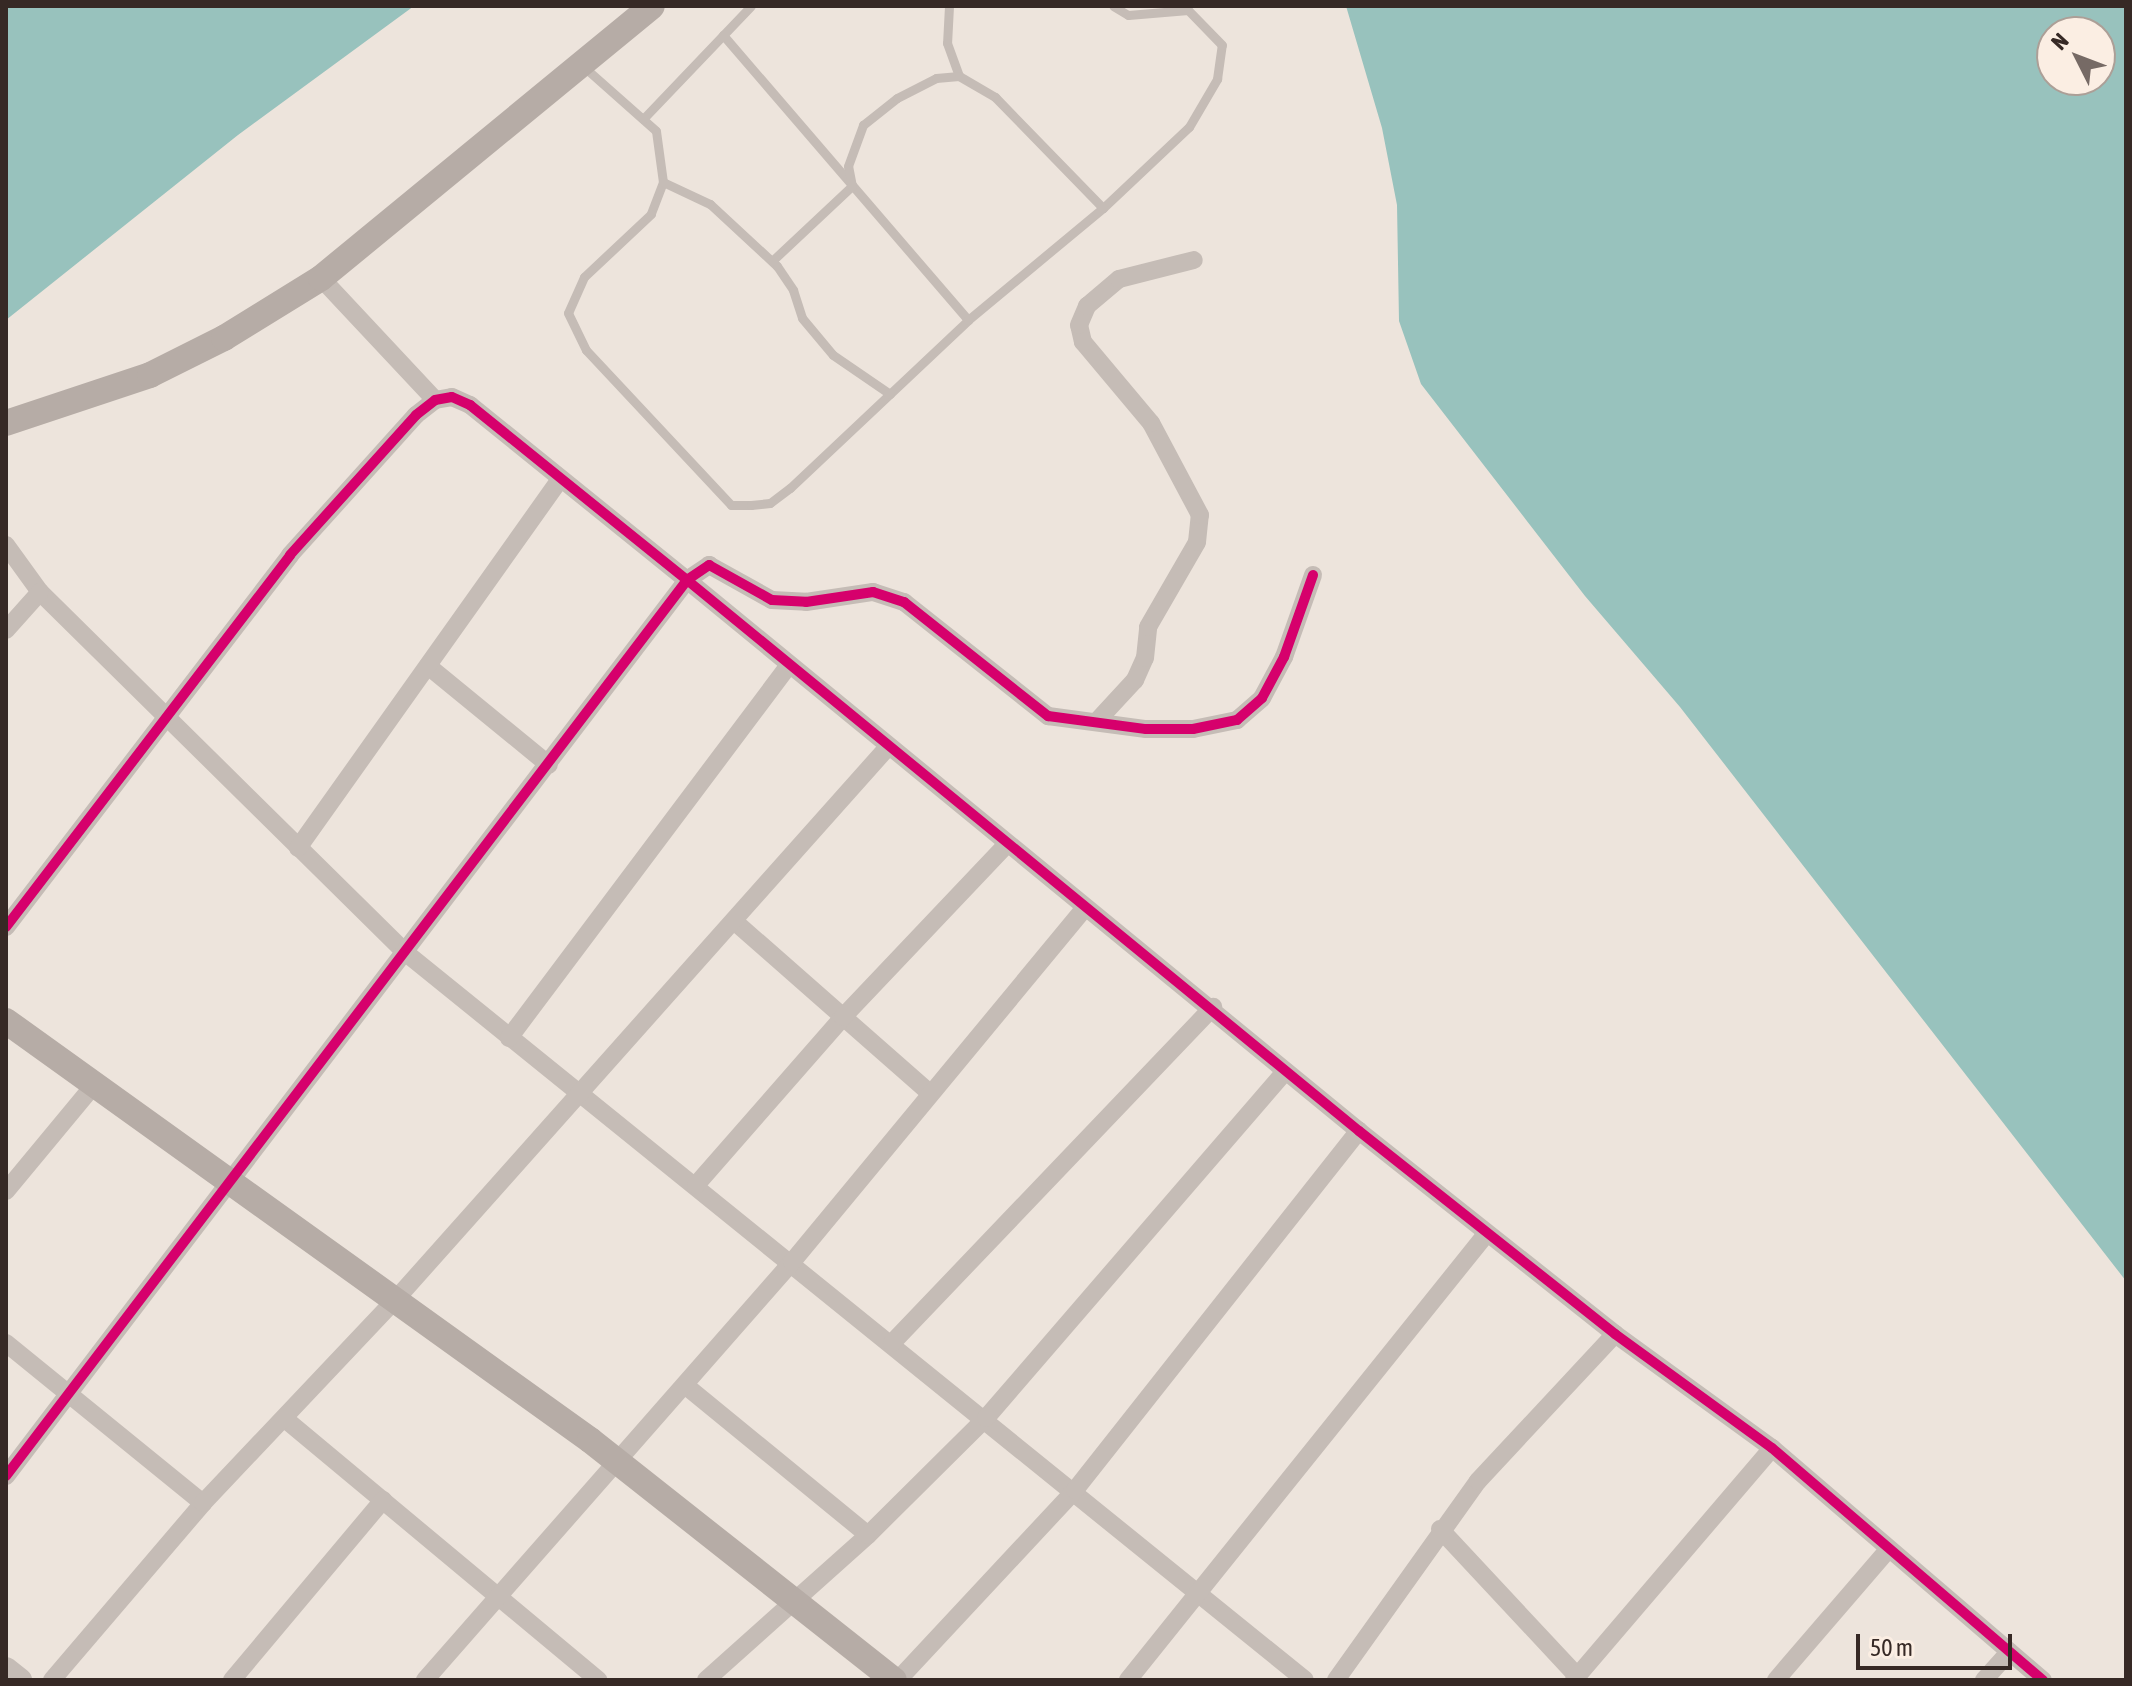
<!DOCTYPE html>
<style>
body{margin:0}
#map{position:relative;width:2132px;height:1686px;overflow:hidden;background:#ede4dc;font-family:"Asap Condensed",sans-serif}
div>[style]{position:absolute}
.water>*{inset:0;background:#98c2bd}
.service>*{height:9px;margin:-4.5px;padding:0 4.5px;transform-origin:4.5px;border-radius:4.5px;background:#c5bcb6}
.minor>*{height:18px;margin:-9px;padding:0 9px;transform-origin:9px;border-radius:9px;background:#c5bcb6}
.tertiary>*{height:24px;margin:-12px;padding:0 12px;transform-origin:12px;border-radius:12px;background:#c5bcb6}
.secondary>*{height:26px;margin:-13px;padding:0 13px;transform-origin:13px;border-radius:13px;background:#b6aca6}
.cycleway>*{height:10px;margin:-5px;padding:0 5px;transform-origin:5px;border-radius:5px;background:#d6006c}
span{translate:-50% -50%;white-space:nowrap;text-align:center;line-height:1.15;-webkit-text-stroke:7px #fbeee3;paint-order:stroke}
.frame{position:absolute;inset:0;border:8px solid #362925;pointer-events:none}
.north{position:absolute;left:2036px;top:16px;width:80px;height:80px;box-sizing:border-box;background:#fbeee3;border:2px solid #ac9f97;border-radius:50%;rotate:312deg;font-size:22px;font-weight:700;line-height:32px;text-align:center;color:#362925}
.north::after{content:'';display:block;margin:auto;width:28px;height:36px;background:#766a65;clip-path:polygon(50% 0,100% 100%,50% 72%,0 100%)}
.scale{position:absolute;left:1856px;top:1634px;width:156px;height:36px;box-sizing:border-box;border:4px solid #362925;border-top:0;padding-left:10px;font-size:24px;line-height:28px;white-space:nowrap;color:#362925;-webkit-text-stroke:6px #fbeee3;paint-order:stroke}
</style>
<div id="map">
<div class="water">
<div style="clip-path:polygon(6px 6px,414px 6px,238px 135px,6px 320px)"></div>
<div style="clip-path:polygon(evenodd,1346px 6px,2126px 6px,2126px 1281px,1680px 707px,1585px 596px,1421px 384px,1399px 321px,1397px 205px,1382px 128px,1346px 6px,2052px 32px,2100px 32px,2100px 80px,2052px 80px,2052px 32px)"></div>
</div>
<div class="service">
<div style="left:949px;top:6px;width:37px;rotate:93deg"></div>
<div style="left:947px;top:43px;width:35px;rotate:70deg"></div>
<div style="left:723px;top:35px;width:376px;rotate:49.3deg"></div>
<div style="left:584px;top:67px;width:96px;rotate:41.6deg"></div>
<div style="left:656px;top:131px;width:51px;rotate:82.2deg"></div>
<div style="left:663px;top:182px;width:34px;rotate:111deg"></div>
<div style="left:651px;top:214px;width:92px;rotate:136.8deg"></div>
<div style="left:584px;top:277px;width:39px;rotate:114deg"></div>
<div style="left:568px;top:313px;width:41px;rotate:64.1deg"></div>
<div style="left:586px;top:350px;width:212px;rotate:46.9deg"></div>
<div style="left:731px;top:505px;width:20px"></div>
<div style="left:751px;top:505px;width:19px;rotate:-6deg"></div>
<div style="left:770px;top:503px;width:25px;rotate:-37deg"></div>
<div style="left:790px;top:488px;width:245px;rotate:-43.3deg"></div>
<div style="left:968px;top:320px;width:175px;rotate:-39.7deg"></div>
<div style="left:1103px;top:208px;width:118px;rotate:-43.3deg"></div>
<div style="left:1189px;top:127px;width:56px;rotate:-59.7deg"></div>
<div style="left:1217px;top:79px;width:34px;rotate:-82deg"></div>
<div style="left:1222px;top:45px;width:49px;rotate:-134.2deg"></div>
<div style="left:1188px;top:10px;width:60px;rotate:175.2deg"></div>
<div style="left:1128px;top:15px;width:17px;rotate:-149deg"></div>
<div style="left:643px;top:119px;width:156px;rotate:-46.3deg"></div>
<div style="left:663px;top:182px;width:52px;rotate:25.1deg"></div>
<div style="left:710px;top:204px;width:91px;rotate:42.8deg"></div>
<div style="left:777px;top:266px;width:29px;rotate:56deg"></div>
<div style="left:793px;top:290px;width:29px;rotate:72deg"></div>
<div style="left:802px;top:318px;width:48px;rotate:50deg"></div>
<div style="left:833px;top:355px;width:69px;rotate:34.4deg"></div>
<div style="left:772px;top:261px;width:110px;rotate:-43.2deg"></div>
<div style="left:852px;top:186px;width:20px;rotate:-101deg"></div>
<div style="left:848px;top:166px;width:44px;rotate:-69.9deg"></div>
<div style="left:863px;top:125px;width:43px;rotate:-38.5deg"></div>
<div style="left:897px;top:98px;width:44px;rotate:-27.1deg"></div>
<div style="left:936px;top:78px;width:23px;rotate:-5deg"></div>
<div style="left:959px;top:76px;width:42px;rotate:30.3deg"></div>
<div style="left:995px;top:97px;width:155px;rotate:45.8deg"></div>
</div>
<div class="minor">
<div style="left:321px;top:278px;width:167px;rotate:46.9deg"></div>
<div style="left:6px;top:545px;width:58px;rotate:54.1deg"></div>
<div style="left:40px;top:592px;width:514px;rotate:44.61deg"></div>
<div style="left:406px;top:953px;width:1156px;rotate:38.96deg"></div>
<div style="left:6px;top:630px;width:51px;rotate:-48.2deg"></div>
<div style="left:428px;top:666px;width:156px;rotate:39.3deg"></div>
<div style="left:1097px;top:721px;width:56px;rotate:-47.2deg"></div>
<div style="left:1135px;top:680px;width:24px;rotate:-66deg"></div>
<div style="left:1145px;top:658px;width:31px;rotate:-84deg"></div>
<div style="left:1148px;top:627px;width:98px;rotate:-60deg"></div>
<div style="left:1197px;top:542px;width:27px;rotate:-84deg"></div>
<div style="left:1200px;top:515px;width:104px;rotate:-118deg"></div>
<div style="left:1151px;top:423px;width:106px;rotate:-130deg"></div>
<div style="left:1083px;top:342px;width:17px;rotate:-103deg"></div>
<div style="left:1079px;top:325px;width:21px;rotate:-67deg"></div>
<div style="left:1087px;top:306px;width:42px;rotate:-40.2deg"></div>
<div style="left:1119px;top:279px;width:77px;rotate:-14.2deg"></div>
<div style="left:298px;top:848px;width:453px;rotate:-54.6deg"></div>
<div style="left:734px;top:921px;width:261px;rotate:41.3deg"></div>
<div style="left:6px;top:927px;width:468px;rotate:-52.6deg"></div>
<div style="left:290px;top:555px;width:188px;rotate:-48deg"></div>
<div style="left:416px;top:415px;width:24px;rotate:-38deg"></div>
<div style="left:435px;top:400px;width:17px;rotate:-10deg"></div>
<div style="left:452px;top:397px;width:20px;rotate:24deg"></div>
<div style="left:470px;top:405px;width:279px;rotate:38.9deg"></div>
<div style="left:687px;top:580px;width:869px;rotate:39.35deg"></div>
<div style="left:1359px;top:1131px;width:327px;rotate:38.4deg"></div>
<div style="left:1615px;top:1334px;width:194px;rotate:36deg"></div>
<div style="left:1772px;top:1448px;width:357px;rotate:40.6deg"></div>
<div style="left:509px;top:1038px;width:464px;rotate:-53.1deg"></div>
<div style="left:696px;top:1185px;width:223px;rotate:-48.8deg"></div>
<div style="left:843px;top:1017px;width:236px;rotate:-46.5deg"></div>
<div style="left:6px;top:1191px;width:138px;rotate:-50.3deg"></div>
<div style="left:6px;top:1343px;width:254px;rotate:39.1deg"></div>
<div style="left:892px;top:1343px;width:465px;rotate:-46.3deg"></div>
<div style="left:686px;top:1386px;width:235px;rotate:39.3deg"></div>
<div style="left:285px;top:1419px;width:408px;rotate:39.8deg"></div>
<div style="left:6px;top:1476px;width:1125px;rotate:-52.76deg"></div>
<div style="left:687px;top:580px;width:27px;rotate:-34deg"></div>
<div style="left:709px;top:565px;width:72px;rotate:29.1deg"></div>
<div style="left:772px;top:600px;width:34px;rotate:3deg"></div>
<div style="left:806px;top:602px;width:68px;rotate:-8.5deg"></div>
<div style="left:873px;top:592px;width:33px;rotate:18deg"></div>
<div style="left:904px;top:602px;width:184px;rotate:38.4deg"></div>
<div style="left:1048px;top:716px;width:99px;rotate:7.6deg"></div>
<div style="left:1146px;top:729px;width:47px"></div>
<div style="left:1193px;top:729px;width:45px;rotate:-11.6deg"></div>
<div style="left:1237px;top:720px;width:33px;rotate:-41deg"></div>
<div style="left:1262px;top:698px;width:47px;rotate:-61.8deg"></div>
<div style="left:1284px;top:657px;width:87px;rotate:-70.5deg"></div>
<div style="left:1440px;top:1529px;width:201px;rotate:47deg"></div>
<div style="left:52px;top:1680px;width:233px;rotate:-49.5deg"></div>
<div style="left:203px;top:1503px;width:282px;rotate:-46.6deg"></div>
<div style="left:397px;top:1298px;width:737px;rotate:-48.3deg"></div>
<div style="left:232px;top:1680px;width:235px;rotate:-50deg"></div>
<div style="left:425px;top:1680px;width:556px;rotate:-48.72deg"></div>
<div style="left:792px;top:1262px;width:458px;rotate:-50.4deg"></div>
<div style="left:706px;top:1680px;width:217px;rotate:-41.8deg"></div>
<div style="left:868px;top:1535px;width:166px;rotate:-44.8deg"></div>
<div style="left:986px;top:1418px;width:458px;rotate:-49.2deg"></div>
<div style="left:898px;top:1680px;width:260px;rotate:-47deg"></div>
<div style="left:1075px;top:1490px;width:458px;rotate:-51.7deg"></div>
<div style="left:1128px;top:1680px;width:573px;rotate:-51.23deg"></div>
<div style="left:1336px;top:1680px;width:244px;rotate:-54.5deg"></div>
<div style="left:1478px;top:1481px;width:201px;rotate:-47deg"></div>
<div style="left:1574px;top:1680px;width:305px;rotate:-49.5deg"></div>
<div style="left:1776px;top:1680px;width:172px;rotate:-49.3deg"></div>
<div style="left:1984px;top:1680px;width:38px;rotate:-48deg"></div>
</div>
<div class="tertiary">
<div style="left:6px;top:1669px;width:18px;rotate:38deg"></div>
</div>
<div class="secondary">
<div style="left:6px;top:423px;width:152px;rotate:-18.4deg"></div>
<div style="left:150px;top:375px;width:83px;rotate:-26.6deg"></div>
<div style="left:224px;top:338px;width:114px;rotate:-31.7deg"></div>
<div style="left:321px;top:278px;width:428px;rotate:-39.4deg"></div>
<div style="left:6px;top:1021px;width:719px;rotate:35.66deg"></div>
<div style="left:590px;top:1440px;width:387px;rotate:38.3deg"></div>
</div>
<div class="cycleway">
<div style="left:6px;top:927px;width:468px;rotate:-52.6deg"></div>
<div style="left:290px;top:555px;width:188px;rotate:-48deg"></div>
<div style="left:416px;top:415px;width:24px;rotate:-38deg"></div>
<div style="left:435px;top:400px;width:17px;rotate:-10deg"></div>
<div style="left:452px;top:397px;width:20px;rotate:24deg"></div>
<div style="left:470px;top:405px;width:279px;rotate:38.9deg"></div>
<div style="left:687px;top:580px;width:869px;rotate:39.35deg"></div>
<div style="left:1359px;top:1131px;width:327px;rotate:38.4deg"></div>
<div style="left:1615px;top:1334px;width:194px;rotate:36deg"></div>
<div style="left:1772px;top:1448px;width:357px;rotate:40.6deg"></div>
<div style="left:6px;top:1476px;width:1125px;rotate:-52.76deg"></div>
<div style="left:687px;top:580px;width:27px;rotate:-34deg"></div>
<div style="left:709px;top:565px;width:72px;rotate:29.1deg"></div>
<div style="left:772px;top:600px;width:34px;rotate:3deg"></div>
<div style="left:806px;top:602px;width:68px;rotate:-8.5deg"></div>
<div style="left:873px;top:592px;width:33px;rotate:18deg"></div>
<div style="left:904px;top:602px;width:184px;rotate:38.4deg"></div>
<div style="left:1048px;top:716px;width:99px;rotate:7.6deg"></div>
<div style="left:1146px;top:729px;width:47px"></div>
<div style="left:1193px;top:729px;width:45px;rotate:-11.6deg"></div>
<div style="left:1237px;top:720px;width:33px;rotate:-41deg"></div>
<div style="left:1262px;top:698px;width:47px;rotate:-61.8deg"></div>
<div style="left:1284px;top:657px;width:87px;rotate:-70.5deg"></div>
</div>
<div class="frame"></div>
<div class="north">N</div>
<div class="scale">50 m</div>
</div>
